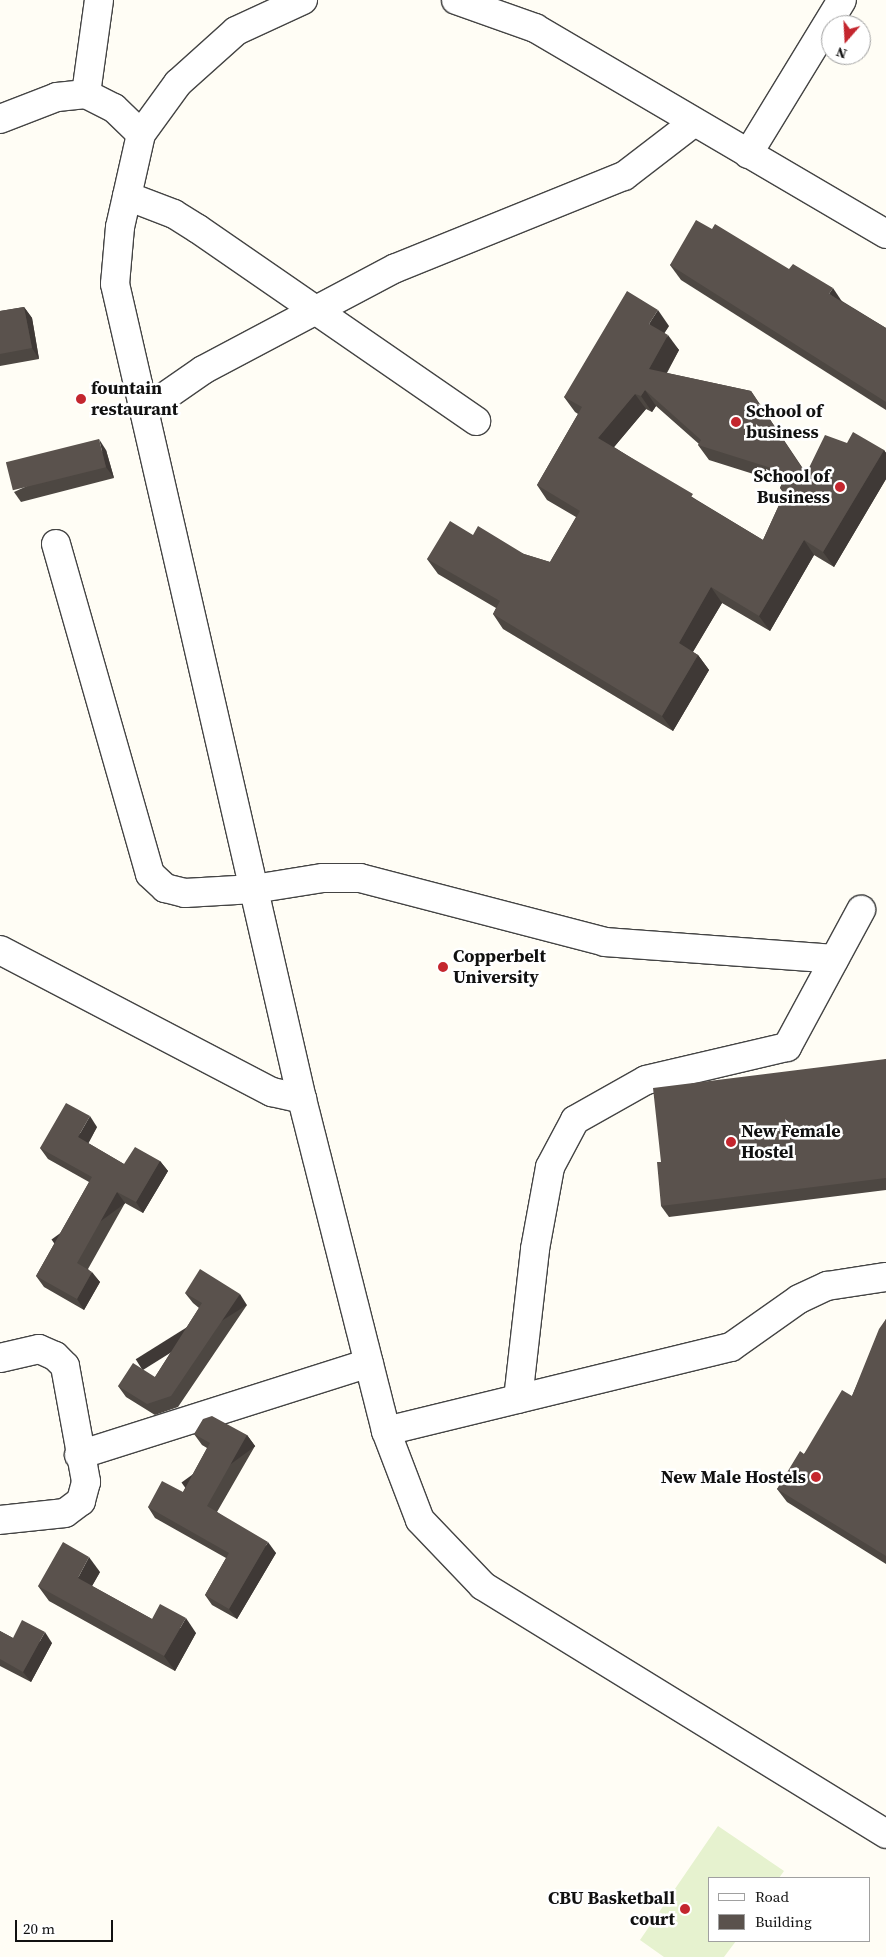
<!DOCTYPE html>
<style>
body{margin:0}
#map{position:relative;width:886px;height:1957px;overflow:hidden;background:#fffdf5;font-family:"Source Serif 4",serif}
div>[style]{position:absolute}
.pitch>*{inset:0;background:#e6f2cf}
.roads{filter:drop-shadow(1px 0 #444) drop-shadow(-1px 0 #444) drop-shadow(0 1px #444) drop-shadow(0 -1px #444)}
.minor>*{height:28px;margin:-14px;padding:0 14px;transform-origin:14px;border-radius:14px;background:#fff}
.wall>*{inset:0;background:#4d4742}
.shaded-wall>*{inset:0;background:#3f3936;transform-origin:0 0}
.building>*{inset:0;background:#5a524d;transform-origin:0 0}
.dots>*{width:14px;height:14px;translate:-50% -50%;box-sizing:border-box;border:2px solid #fff;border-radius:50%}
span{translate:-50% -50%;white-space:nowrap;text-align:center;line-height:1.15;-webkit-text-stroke:5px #fff;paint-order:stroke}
.poi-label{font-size:18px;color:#111;font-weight:700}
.left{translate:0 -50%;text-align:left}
.right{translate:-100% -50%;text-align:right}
.legend{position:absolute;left:708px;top:1877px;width:162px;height:65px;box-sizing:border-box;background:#fff;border:1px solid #a0a0a0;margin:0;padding:6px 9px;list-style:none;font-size:15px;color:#111}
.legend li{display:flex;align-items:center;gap:10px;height:25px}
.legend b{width:25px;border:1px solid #a0a0a0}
.north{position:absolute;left:821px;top:15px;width:50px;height:50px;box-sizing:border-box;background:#fff;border:1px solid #a0a0a0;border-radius:50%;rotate:199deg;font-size:14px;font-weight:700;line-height:20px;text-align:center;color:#111}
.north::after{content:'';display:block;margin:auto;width:18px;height:22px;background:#c4262e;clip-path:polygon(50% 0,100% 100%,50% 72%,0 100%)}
.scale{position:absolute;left:15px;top:1920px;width:98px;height:22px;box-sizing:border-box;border:2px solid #111;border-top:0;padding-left:6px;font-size:15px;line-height:18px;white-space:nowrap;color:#111;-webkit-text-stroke:4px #fff;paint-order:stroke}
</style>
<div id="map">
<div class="pitch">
<div style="clip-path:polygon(718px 1826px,784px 1871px,779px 1878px,710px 1878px,710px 1941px,736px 1941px,724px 1957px,664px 1957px,640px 1940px)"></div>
</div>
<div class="roads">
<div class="minor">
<div style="left:99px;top:0;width:95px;rotate:97.9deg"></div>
<div style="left:86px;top:94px;width:31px;rotate:27deg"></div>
<div style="left:114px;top:108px;width:37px;rotate:44deg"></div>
<div style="left:303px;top:0;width:74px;rotate:155.2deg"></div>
<div style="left:236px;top:31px;width:78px;rotate:138.1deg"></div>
<div style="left:178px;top:83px;width:63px;rotate:126deg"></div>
<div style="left:141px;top:134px;width:95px;rotate:102.7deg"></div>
<div style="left:120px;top:227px;width:57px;rotate:95deg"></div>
<div style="left:115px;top:284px;width:836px;rotate:77.08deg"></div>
<div style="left:302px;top:1099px;width:342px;rotate:75.8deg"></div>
<div style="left:386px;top:1431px;width:95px;rotate:69.1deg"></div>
<div style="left:420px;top:1520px;width:91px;rotate:46.3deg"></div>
<div style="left:483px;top:1586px;width:473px;rotate:31.6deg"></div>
<div style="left:456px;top:0;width:84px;rotate:19.5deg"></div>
<div style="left:535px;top:28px;width:407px;rotate:30.4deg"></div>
<div style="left:0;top:119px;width:61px;rotate:-21.1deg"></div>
<div style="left:57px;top:97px;width:29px;rotate:-6deg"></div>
<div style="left:748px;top:154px;width:180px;rotate:-58.6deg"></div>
<div style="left:127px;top:196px;width:50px;rotate:21deg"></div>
<div style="left:174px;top:214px;width:28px;rotate:32deg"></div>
<div style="left:198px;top:229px;width:338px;rotate:34.6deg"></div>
<div style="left:144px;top:411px;width:72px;rotate:-34.8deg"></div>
<div style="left:203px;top:370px;width:218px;rotate:-27.9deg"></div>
<div style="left:396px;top:268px;width:246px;rotate:-22deg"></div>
<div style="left:624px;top:176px;width:87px;rotate:-37.5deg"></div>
<div style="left:56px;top:544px;width:343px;rotate:74.1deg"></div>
<div style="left:150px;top:874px;width:21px;rotate:43deg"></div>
<div style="left:165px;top:888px;width:21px;rotate:14deg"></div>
<div style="left:185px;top:893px;width:69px;rotate:-3.3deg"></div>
<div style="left:254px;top:889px;width:70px;rotate:-9.1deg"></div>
<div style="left:323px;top:878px;width:37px"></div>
<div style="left:360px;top:878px;width:253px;rotate:14.6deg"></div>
<div style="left:605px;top:942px;width:230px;rotate:4.2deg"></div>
<div style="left:0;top:950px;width:307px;rotate:27.6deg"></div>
<div style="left:272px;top:1092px;width:31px;rotate:13deg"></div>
<div style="left:0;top:1358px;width:40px;rotate:-13deg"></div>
<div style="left:39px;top:1349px;width:17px;rotate:24deg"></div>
<div style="left:55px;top:1356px;width:14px;rotate:45deg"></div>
<div style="left:65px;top:1366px;width:118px;rotate:79.7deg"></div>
<div style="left:86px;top:1482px;width:20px;rotate:105deg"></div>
<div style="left:81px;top:1501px;width:20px;rotate:143deg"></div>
<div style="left:65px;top:1513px;width:65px;rotate:173.9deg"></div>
<div style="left:518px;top:1399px;width:151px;rotate:-83.5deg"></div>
<div style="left:535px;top:1249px;width:83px;rotate:-79.6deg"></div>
<div style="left:550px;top:1167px;width:53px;rotate:-62deg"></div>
<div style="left:575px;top:1120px;width:81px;rotate:-29.4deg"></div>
<div style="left:646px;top:1080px;width:145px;rotate:-13.2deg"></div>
<div style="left:787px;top:1047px;width:156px;rotate:-61.6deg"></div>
<div style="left:386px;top:1431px;width:355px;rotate:-13.7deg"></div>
<div style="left:731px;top:1347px;width:83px;rotate:-35.2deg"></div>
<div style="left:799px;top:1299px;width:31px;rotate:-25deg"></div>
<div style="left:827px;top:1286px;width:60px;rotate:-8.7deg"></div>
<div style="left:79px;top:1455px;width:304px;rotate:-17.6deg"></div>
</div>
</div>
<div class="wall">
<div style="clip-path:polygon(712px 229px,842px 301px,886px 328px,886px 410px,681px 280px,670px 265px)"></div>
<div style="clip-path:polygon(24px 307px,32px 318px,39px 359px,0 366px,0 311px)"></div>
<div style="clip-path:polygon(evenodd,669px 326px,664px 333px,679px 350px,667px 373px,751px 391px,806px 473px,847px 443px,884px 450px,886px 453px,886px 479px,834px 567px,814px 555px,770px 631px,722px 603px,693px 652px,698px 655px,709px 670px,673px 731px,503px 629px,493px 614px,496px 608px,438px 574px,427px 559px,473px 535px,524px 554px,550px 562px,576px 517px,547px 500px,537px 485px,578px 414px,575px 412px,564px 397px,669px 326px,656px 406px,699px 444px,698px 445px,709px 460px,782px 483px,780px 488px,784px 494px,763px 540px,697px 500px,614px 447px,646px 409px,652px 412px,656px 406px)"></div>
<div style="clip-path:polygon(106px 450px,114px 478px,21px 502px,14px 492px)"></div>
<div style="clip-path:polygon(886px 1059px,886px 1190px,669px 1217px,661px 1206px,661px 1162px)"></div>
<div style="clip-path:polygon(97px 1127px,88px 1143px,124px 1164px,160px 1161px,168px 1171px,143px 1213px,125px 1203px,88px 1269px,100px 1282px,84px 1310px,44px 1287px,36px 1276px,89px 1182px,48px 1159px,40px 1148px)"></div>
<div style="clip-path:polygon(185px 1293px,247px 1305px,178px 1407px,155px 1415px,126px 1397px,118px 1386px,155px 1377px,199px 1308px,193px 1303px)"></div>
<div style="clip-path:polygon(886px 1319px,886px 1564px,787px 1502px,777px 1489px,804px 1454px,852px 1396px)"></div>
<div style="clip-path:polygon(194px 1434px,247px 1435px,255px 1446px,217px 1512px,276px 1553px,237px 1619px,212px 1605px,205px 1595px,226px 1558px,155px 1518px,148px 1507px,183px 1492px,207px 1448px,202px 1445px)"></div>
<div style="clip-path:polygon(100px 1572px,92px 1586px,152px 1619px,196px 1633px,175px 1671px,49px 1601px,38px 1586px)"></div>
<div style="clip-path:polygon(0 1631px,13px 1638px,52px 1643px,31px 1682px,0 1666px)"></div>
</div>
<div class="shaded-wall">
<div style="clip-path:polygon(833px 288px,843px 303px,829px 294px)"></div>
<div style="clip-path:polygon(24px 307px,32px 318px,39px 359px,32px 348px)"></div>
<div style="clip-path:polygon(658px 310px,669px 326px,660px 340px,649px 324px)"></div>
<div style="clip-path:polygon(668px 335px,679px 350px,660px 384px,649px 369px)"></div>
<div style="clip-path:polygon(645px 390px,656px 406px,652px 412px,641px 396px)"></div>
<div style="clip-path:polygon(635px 394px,646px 409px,609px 453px,598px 438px)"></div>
<div style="clip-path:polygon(99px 439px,106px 450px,114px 478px,106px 467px)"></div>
<div style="clip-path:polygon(884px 450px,886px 453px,886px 479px,834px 567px,823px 552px)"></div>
<div style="clip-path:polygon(804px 540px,814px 555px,770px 631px,759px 616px)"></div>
<div style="clip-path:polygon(711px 587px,722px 603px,689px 658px,679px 643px)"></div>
<div style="clip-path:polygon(698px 655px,709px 670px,673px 731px,662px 716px)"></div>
<div style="clip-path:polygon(90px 1116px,97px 1127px,86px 1148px,78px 1137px)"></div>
<div style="clip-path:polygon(160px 1161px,168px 1171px,143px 1213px,136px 1202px)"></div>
<div style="left:117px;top:1192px;width:14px;height:81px;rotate:54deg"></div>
<div style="clip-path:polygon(92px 1272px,100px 1282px,84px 1310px,77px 1299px)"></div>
<div style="left:240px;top:1294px;width:13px;height:123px;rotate:58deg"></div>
<div style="left:247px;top:1435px;width:14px;height:81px;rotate:54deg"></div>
<div style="clip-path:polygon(268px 1542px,276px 1553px,237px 1619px,229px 1609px)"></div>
<div style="clip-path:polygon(89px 1557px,100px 1572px,88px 1593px,78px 1578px)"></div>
<div style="clip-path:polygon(186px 1618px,196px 1633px,175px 1671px,164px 1656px)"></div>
<div style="clip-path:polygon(45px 1632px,52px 1643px,31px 1682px,23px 1672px)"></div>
</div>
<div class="building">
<div style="clip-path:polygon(696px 220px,712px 229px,715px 224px,789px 269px,793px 264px,833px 288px,829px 294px,886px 328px,886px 402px,670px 265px)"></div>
<div style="clip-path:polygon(evenodd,627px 291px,658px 310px,649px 324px,668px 335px,649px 369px,751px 391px,806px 474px,825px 435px,847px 443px,853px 432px,884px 450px,823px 552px,804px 540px,759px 616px,711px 587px,679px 643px,698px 655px,662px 716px,493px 614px,500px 601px,427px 559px,450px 521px,473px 535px,478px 526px,524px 554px,550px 562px,580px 511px,537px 485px,582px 407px,564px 397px,627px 291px,645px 390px,701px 440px,698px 445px,787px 473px,780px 488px,785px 492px,763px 540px,691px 497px,693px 494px,598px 438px,635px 394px,641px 396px,645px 390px)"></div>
<div style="clip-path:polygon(24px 307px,32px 348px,0 354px,0 311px)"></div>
<div style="left:99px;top:439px;width:29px;height:96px;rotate:76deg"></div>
<div style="clip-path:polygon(886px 1059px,886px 1178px,661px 1206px,657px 1162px,661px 1162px,653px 1088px)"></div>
<div style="clip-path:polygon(66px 1103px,90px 1116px,78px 1137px,124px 1164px,135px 1147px,160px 1161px,136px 1202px,117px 1192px,77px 1263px,92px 1272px,77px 1299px,36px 1276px,92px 1177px,40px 1148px)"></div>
<div style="clip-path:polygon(200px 1269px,240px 1294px,171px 1396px,147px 1404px,118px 1386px,133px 1363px,155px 1377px,202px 1303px,185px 1293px)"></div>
<div style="clip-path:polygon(886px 1319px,886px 1556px,777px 1489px,800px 1451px,804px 1454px,842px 1390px,852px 1396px,879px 1329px)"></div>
<div style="clip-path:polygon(212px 1416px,247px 1435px,207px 1506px,268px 1542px,229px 1609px,205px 1595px,229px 1553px,148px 1507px,162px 1481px,183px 1492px,210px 1443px,194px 1434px,203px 1419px)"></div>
<div style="clip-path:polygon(63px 1542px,89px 1557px,78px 1578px,152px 1619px,160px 1604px,186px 1618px,164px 1656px,38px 1586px)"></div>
<div style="clip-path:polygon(22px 1620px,45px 1632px,23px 1672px,0 1659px,0 1631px,13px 1638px)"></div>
</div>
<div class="dots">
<div style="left:81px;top:399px;background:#c4262e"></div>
<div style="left:736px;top:422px;background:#c4262e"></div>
<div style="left:840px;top:487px;background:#c4262e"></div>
<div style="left:443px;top:967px;background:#c4262e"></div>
<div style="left:731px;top:1142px;background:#c4262e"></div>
<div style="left:816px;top:1477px;background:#c4262e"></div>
<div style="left:685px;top:1909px;background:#c4262e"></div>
</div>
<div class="poi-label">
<span class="left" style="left:91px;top:399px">fountain<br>restaurant</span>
<span class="left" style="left:746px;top:422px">School of<br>business</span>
<span class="right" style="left:830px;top:487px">School of<br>Business</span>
<span class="left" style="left:453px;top:967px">Copperbelt<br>University</span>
<span class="left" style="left:741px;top:1142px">New Female<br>Hostel</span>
<span class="right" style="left:806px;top:1477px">New Male Hostels</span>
<span class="right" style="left:675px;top:1909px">CBU Basketball<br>court</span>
</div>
<ul class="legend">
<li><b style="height:6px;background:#fff"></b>Road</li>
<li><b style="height:14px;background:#5a524d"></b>Building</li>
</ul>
<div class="north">N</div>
<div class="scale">20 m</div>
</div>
